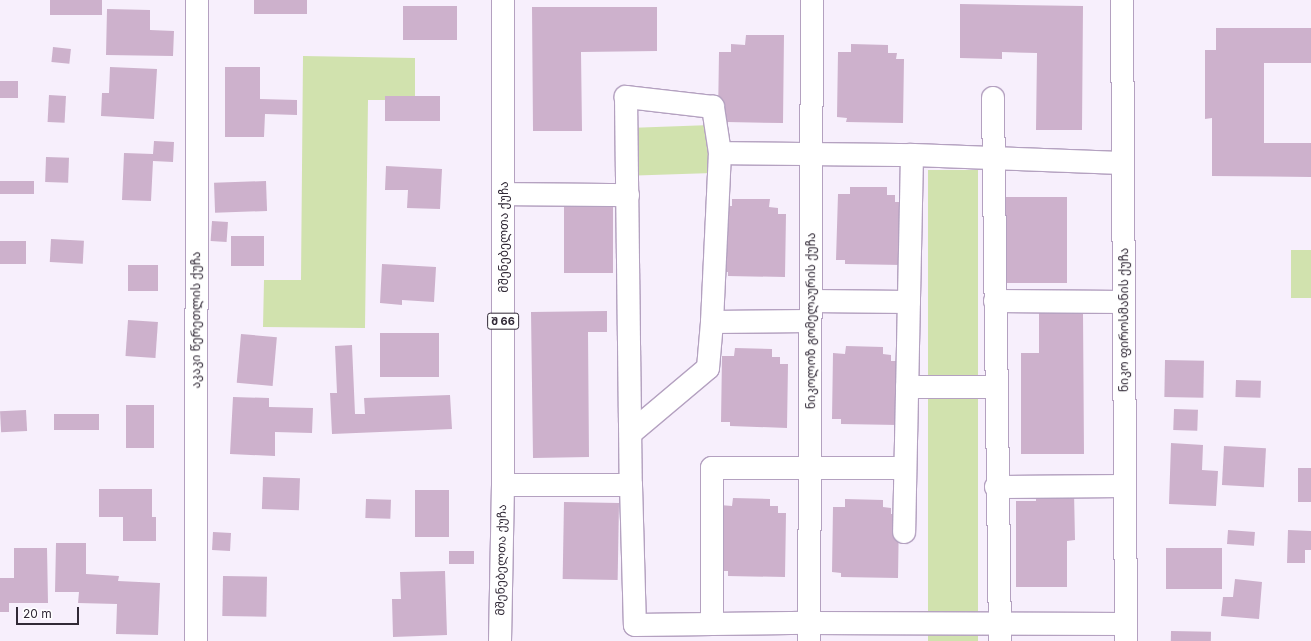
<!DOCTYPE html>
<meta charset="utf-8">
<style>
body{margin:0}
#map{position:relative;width:1311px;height:641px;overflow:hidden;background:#f7effc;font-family:Inter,"Noto Sans Georgian",sans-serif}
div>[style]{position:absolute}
.green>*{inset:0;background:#d1e2ae;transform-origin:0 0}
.building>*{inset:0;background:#cdb1cc;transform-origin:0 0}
.roads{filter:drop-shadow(1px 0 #b4a1c0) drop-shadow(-1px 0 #b4a1c0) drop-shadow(0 1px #b4a1c0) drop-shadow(0 -1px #b4a1c0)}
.minor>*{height:22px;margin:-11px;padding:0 11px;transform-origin:11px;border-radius:11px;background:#fff}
.major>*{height:22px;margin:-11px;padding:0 11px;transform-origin:11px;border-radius:11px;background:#fff}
span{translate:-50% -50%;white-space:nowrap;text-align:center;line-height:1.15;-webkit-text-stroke:4px #fff;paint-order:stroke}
.shield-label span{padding:1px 3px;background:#fff;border:1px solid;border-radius:3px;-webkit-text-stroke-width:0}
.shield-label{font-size:11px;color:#312936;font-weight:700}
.street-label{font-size:12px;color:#312936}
.scale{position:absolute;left:16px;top:607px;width:63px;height:18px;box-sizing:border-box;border:2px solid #312936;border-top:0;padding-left:5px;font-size:12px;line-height:14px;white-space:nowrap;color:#312936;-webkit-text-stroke:3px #fff;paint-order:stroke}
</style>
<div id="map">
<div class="green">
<div style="clip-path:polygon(303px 56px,415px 58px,415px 100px,368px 100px,365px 328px,263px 327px,264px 280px,301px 280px)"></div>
<div style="left:711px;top:125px;width:48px;height:76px;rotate:88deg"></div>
<div style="left:928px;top:170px;width:50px;height:471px"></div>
<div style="left:1291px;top:250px;width:20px;height:48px"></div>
</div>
<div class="building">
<div style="left:50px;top:0;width:52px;height:15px"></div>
<div style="left:254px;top:0;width:53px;height:14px"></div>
<div style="clip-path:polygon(960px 4px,1083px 6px,1082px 130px,1036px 130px,1037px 53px,1002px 52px,1002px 59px,960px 58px)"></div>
<div style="left:403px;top:6px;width:54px;height:34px"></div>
<div style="clip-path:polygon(532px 7px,657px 7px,657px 51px,581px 52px,582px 131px,533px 131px)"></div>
<div style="clip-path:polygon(107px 9px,150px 10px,150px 30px,174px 31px,173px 56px,106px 55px)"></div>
<div style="clip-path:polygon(1216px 28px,1311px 28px,1311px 63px,1264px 63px,1264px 143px,1311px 143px,1311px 177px,1212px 176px,1212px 118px,1205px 119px,1205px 50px,1216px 50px)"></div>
<div style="clip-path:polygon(746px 35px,784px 35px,783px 123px,727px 122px,727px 118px,718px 118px,719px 52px,731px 52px,731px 44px,745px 45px)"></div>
<div style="clip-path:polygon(851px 44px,888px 45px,888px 53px,897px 53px,896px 59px,904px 59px,903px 123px,846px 122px,847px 118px,837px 117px,838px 52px,851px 52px)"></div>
<div style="left:53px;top:47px;width:18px;height:15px;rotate:6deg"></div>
<div style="clip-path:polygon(110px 67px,157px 69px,154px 119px,101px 116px,102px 93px,109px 93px)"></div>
<div style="clip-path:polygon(225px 67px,260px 67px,260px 99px,297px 100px,297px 115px,265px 114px,264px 137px,225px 137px)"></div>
<div style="left:0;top:81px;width:18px;height:17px"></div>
<div style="left:49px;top:95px;width:17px;height:27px;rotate:3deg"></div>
<div style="left:385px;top:96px;width:55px;height:25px"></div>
<div style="clip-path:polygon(154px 141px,174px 142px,173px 162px,153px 161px,151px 201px,122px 200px,124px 153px,153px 154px)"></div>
<div style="left:46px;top:157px;width:23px;height:25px;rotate:2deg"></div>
<div style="clip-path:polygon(386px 166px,442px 169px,440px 209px,407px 208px,408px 190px,385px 190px)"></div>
<div style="left:0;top:181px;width:34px;height:13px"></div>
<div style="left:266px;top:181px;width:30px;height:52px;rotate:88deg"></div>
<div style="clip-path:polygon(850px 187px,887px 187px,887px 195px,895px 195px,895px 202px,903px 202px,902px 265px,845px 264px,845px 260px,836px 260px,838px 194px,850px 194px)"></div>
<div style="left:1006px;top:197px;width:61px;height:86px"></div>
<div style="clip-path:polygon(732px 199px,770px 199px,769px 207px,778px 208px,778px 214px,786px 214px,785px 277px,728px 276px,728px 272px,719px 272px,720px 206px,732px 206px)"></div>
<div style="left:564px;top:206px;width:49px;height:67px"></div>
<div style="left:212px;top:221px;width:16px;height:20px;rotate:4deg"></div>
<div style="left:231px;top:236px;width:33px;height:30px"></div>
<div style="left:51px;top:239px;width:33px;height:23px;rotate:3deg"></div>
<div style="left:0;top:241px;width:26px;height:23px"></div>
<div style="clip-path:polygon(382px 264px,436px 267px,434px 302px,402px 300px,402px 305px,380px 303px)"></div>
<div style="left:158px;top:265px;width:26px;height:30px;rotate:90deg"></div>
<div style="clip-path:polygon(607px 311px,607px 332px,588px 332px,589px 457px,533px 458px,531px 312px)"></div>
<div style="clip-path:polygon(1039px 312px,1083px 312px,1084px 454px,1021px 454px,1021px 353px,1039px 353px)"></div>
<div style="left:128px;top:320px;width:30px;height:36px;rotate:4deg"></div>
<div style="left:380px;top:333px;width:59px;height:44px"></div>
<div style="left:241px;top:334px;width:36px;height:49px;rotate:5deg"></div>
<div style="clip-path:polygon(352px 345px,355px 414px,365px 414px,364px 398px,450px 395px,452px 429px,332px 434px,330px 393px,337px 393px,335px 346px)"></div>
<div style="clip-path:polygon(846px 346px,883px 347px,883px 354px,891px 355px,891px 361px,899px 361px,898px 425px,841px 424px,841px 419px,832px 419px,833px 353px,845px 354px)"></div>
<div style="clip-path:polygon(735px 348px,772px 349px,772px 357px,780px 357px,780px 364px,788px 364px,787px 428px,730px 426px,730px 422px,721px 422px,722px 356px,734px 356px)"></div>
<div style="left:1165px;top:360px;width:39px;height:37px;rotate:1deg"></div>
<div style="left:1236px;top:380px;width:25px;height:17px;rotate:2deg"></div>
<div style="clip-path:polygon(233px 397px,269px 398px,269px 407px,313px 408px,312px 433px,275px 432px,275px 456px,230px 454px)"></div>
<div style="left:126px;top:405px;width:28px;height:43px"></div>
<div style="left:1174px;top:409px;width:24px;height:21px;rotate:2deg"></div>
<div style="left:26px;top:410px;width:21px;height:26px;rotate:87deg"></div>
<div style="left:99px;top:414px;width:16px;height:45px;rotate:90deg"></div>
<div style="clip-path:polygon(1171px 443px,1203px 445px,1202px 470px,1218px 471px,1216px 506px,1169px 504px)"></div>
<div style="left:1224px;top:446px;width:42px;height:39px;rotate:3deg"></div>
<div style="left:1298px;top:468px;width:13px;height:34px"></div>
<div style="left:263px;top:477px;width:37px;height:32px;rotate:2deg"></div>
<div style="clip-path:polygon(99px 489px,152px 489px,152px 517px,156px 517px,156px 541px,123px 541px,123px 517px,99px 517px)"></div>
<div style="left:415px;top:490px;width:34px;height:47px"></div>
<div style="clip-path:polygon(1036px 491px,1074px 491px,1075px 540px,1067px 541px,1067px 587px,1016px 587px,1016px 501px,1036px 501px)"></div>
<div style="clip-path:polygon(733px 498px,770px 499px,770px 506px,778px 506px,778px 513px,786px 513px,785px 577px,728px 576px,728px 571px,719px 571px,720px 505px,732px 506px)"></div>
<div style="left:366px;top:499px;width:25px;height:19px;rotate:2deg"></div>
<div style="clip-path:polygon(845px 499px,883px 500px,883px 507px,891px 508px,891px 514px,899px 514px,898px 578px,841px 577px,841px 573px,832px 572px,833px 507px,845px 507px)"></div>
<div style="left:564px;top:502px;width:55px;height:77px;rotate:1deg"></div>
<div style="left:1228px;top:530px;width:27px;height:14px;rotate:4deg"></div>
<div style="clip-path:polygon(1288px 530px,1311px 531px,1311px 550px,1305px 550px,1305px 563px,1287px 563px)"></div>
<div style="left:213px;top:532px;width:18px;height:18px;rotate:3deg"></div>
<div style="clip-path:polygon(56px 543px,86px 543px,86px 574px,119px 576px,118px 581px,160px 583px,158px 635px,116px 634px,117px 604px,78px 603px,79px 592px,55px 592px)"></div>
<div style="clip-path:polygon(14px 548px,47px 548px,48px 603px,9px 603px,9px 612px,0 612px,0 578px,14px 578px)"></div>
<div style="left:1166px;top:548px;width:56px;height:41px"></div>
<div style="left:474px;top:551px;width:13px;height:25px;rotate:90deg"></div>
<div style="clip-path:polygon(445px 571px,447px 635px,393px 637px,392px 599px,401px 599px,400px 572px)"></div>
<div style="left:223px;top:576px;width:44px;height:40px;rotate:1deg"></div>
<div style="clip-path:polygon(1235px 579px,1262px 582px,1259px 619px,1221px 616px,1223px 597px,1233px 597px)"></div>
<div style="left:1171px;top:631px;width:40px;height:10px;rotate:1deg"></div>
</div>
<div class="roads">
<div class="minor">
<div style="left:1122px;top:0;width:641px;rotate:89.64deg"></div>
<div style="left:993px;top:98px;width:543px;rotate:89.26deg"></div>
<div style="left:720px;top:153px;width:192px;rotate:0.6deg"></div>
<div style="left:912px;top:155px;width:377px;rotate:91.2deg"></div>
<div style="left:912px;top:155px;width:211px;rotate:2.2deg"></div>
<div style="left:504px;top:194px;width:124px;rotate:0.5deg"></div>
<div style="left:811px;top:301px;width:98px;rotate:0.6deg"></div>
<div style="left:995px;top:301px;width:129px;rotate:0.4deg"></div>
<div style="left:810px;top:321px;width:98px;rotate:179.4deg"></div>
<div style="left:712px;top:322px;width:169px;rotate:-87.3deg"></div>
<div style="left:720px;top:153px;width:47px;rotate:-98.7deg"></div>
<div style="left:713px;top:107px;width:88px;rotate:-173.4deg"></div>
<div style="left:626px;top:97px;width:388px;rotate:89.3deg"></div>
<div style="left:631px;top:485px;width:140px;rotate:88.4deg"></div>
<div style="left:635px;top:625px;width:175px;rotate:-0.7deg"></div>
<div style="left:810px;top:623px;width:316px;rotate:0.2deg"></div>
<div style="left:907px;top:387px;width:90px"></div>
<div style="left:632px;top:432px;width:99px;rotate:-40.1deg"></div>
<div style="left:708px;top:368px;width:46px;rotate:-85deg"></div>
<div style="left:503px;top:485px;width:128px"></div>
<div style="left:996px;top:487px;width:129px;rotate:-0.4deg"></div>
<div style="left:712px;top:624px;width:156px;rotate:-90deg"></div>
<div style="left:712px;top:468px;width:193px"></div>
<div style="left:196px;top:641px;width:641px;rotate:-89.91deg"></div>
<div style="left:809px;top:641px;width:641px;rotate:-89.73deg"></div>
</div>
<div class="major">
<div style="left:500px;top:641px;width:156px;rotate:-88.9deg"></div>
<div style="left:503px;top:485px;width:485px;rotate:-90deg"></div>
</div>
</div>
<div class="shield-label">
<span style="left:503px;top:321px">შ 66</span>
</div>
<div class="street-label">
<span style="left:504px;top:237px;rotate:-90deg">მშენებელთა ქუჩა</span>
<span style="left:196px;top:320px;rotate:-90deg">აკაკი წერეთლის ქუჩა</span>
<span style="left:1124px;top:320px;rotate:-90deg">ნიკო ფიროსმანის ქუჩა</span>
<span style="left:811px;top:321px;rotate:-90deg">ნიკოლოზ გომელაურის ქუჩა</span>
<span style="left:501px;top:560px;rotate:-89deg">მშენებელთა ქუჩა</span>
</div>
<div class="scale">20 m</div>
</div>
